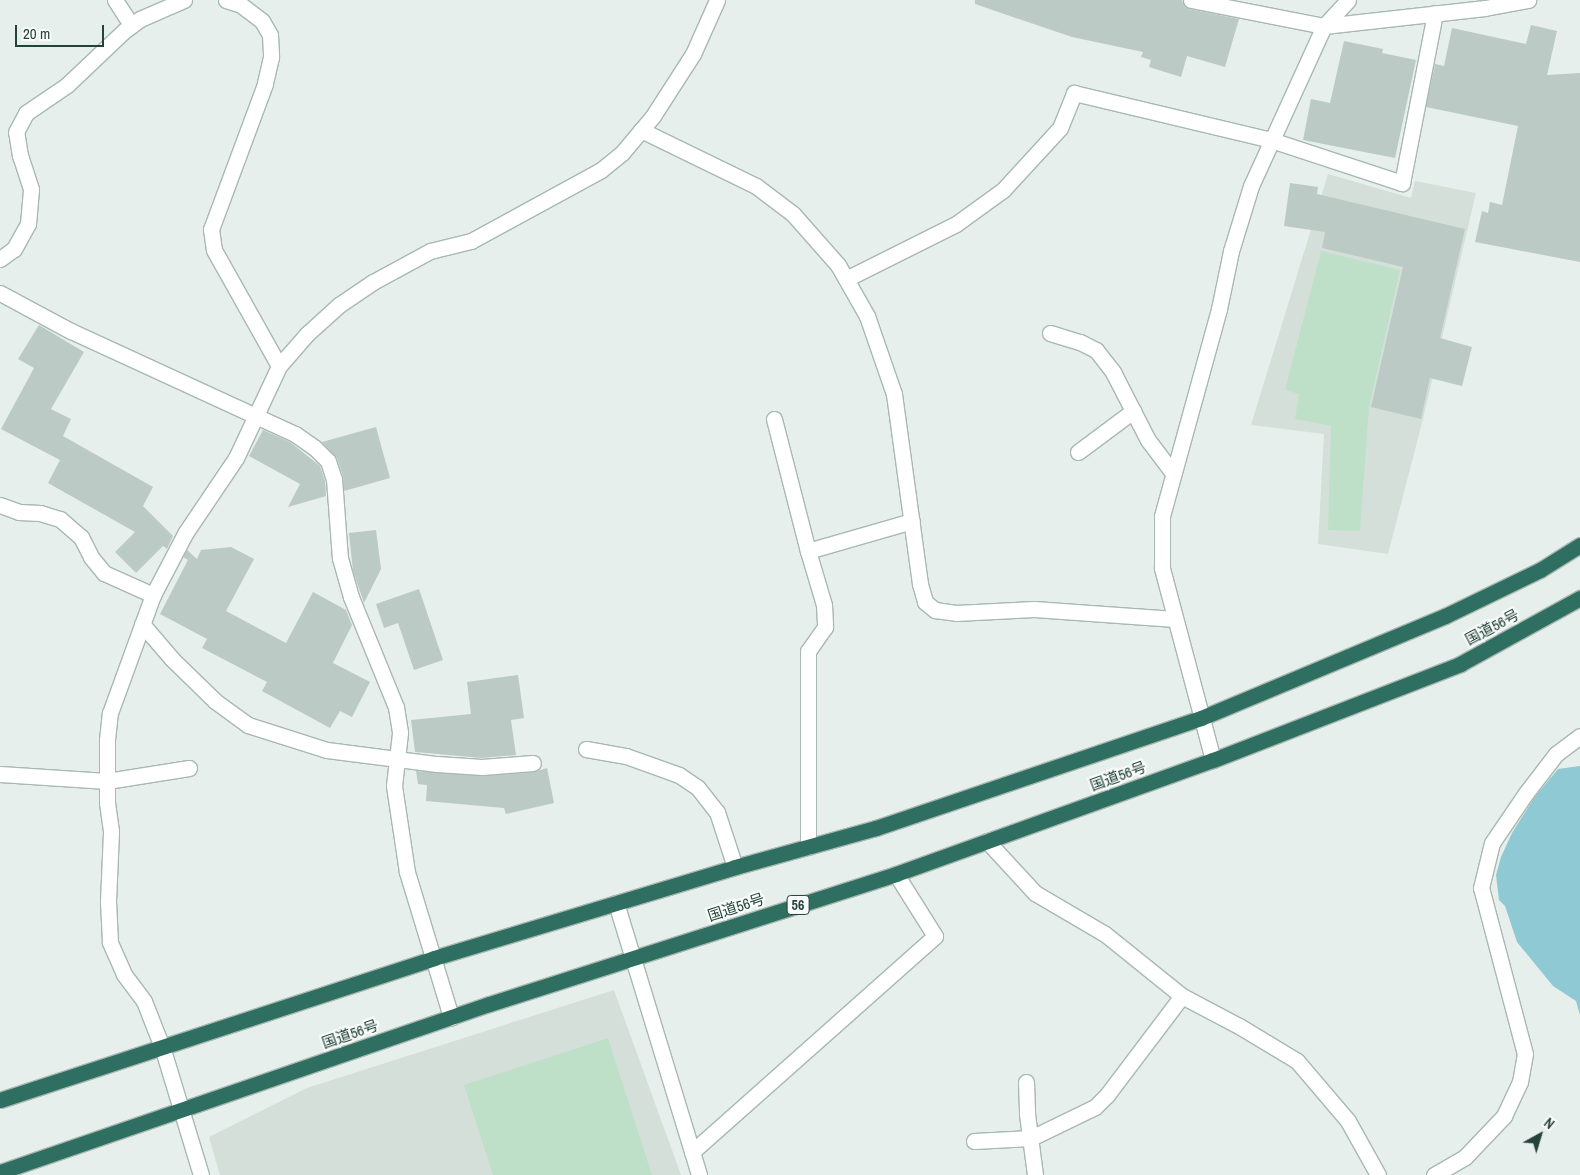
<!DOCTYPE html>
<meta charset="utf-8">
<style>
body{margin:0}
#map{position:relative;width:1580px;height:1175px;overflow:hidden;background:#e6efeb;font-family:"Archivo Narrow","Noto Sans JP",sans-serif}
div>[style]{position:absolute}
.built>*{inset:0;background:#d4dfda}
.green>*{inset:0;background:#bfe0c8}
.water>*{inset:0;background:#8ec9d4}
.building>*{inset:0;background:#bbcac4}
.roads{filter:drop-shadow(1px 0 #a8b8b2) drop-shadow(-1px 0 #a8b8b2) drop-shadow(0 1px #a8b8b2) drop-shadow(0 -1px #a8b8b2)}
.minor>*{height:15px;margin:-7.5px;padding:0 7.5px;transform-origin:7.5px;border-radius:7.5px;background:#fff}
.highway>*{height:15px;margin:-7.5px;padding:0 7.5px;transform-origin:7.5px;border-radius:7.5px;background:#2f6f62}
span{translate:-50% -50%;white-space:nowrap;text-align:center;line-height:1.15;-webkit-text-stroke:4.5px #f7fbf9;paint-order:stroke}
.shield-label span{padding:1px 4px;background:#f7fbf9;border:1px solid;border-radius:4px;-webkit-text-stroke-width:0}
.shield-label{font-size:14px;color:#24423a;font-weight:700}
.street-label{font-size:15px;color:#24423a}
.north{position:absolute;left:1515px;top:1110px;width:50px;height:50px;-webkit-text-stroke:4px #f7fbf9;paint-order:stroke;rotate:39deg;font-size:14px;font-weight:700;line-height:20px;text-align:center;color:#24423a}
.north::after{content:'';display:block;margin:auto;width:18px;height:22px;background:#24423a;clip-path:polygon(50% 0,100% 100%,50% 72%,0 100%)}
.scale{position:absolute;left:15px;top:25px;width:89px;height:22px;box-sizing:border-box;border:2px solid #24423a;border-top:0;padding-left:6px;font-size:15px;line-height:18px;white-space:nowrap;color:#24423a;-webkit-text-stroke:4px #f7fbf9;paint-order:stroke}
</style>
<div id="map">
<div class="built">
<div style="clip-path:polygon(1328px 174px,1411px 198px,1415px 181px,1476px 193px,1423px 419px,1388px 554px,1318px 544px,1324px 434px,1251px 425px)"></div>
<div style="clip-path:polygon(614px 990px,681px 1175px,220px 1175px,209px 1137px,307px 1088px)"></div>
</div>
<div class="green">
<div style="clip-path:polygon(1321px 251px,1400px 270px,1369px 407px,1360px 531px,1328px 530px,1331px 426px,1295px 419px,1299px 394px,1285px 390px)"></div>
<div style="clip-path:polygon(608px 1038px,652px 1175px,493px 1175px,464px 1085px)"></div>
</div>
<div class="water">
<div style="clip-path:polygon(1580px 766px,1580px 1015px,1576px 1001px,1553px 986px,1517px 942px,1505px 906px,1499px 900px,1496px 875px,1501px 857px,1512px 833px,1534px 798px,1558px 769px)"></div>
</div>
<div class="building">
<div style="clip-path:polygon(975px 0,1182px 0,1185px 7px,1189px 9px,1239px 19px,1225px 67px,1187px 56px,1181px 77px,1149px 67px,1151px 60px,1141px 57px,1143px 52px,1072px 37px,975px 4px)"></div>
<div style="clip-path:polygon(1531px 25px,1557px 31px,1547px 75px,1580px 73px,1580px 262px,1475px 242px,1482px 211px,1488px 213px,1490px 202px,1502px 205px,1518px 126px,1426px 107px,1435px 64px,1444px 66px,1452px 28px,1526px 44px)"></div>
<div style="clip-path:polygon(1344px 41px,1383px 49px,1382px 53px,1416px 60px,1395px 158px,1303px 140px,1311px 99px,1330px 103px)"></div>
<div style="clip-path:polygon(1290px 183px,1318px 187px,1317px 194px,1465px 229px,1440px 338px,1472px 347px,1462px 386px,1430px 378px,1421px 419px,1371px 407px,1403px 267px,1322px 248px,1325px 232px,1284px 226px)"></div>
<div style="clip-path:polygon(39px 325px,84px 352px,51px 409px,71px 419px,63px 436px,153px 487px,143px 506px,173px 536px,167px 549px,163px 546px,136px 573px,115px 552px,135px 532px,48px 483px,60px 460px,1px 429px,34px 368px,18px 359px)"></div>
<div style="clip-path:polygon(376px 427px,390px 478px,344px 491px,343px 476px,337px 458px,322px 442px)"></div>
<div style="clip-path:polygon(263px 430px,290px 442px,320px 466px,325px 481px,326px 496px,288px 507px,300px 484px,249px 456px)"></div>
<div style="clip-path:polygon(376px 530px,381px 569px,364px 603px,353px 571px,349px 533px)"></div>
<div style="clip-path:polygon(231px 547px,254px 559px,226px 611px,286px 643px,313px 592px,346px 610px,352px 625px,333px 663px,370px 682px,352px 717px,340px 711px,330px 728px,262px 691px,267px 682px,202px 648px,207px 639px,160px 614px,188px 560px,183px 557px,187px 550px,197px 559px,201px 550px)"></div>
<div style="clip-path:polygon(419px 589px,443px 660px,414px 670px,398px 623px,384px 628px,376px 604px)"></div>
<div style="clip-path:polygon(518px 675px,524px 718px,511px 720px,516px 755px,482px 758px,415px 752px,411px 720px,471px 714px,467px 682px)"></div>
<div style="clip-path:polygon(547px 768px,554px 803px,506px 814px,504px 808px,426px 801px,427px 785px,418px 784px,416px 771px,483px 776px,534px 772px)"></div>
</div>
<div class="roads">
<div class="minor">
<div style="left:115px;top:0;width:30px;rotate:57deg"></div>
<div style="left:226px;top:0;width:16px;rotate:18deg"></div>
<div style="left:241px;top:5px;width:26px;rotate:37deg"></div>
<div style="left:262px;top:21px;width:16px;rotate:60deg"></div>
<div style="left:270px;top:35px;width:22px;rotate:87deg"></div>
<div style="left:271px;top:57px;width:28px;rotate:103deg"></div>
<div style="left:265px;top:84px;width:155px;rotate:110.4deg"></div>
<div style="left:211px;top:229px;width:21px;rotate:82deg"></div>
<div style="left:214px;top:250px;width:133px;rotate:60.7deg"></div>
<div style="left:1191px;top:0;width:136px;rotate:11.1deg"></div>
<div style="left:1324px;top:26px;width:162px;rotate:-6.4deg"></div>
<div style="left:1485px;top:8px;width:44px;rotate:-10.5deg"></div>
<div style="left:641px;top:130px;width:128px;rotate:26deg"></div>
<div style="left:756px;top:186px;width:46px;rotate:37.1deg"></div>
<div style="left:793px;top:214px;width:68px;rotate:48.6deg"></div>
<div style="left:838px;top:265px;width:59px;rotate:60.4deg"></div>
<div style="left:867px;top:316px;width:83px;rotate:70.9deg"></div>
<div style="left:894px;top:394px;width:192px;rotate:82.2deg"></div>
<div style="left:920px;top:584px;width:19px;rotate:74deg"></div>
<div style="left:925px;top:602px;width:13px;rotate:39deg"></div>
<div style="left:935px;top:610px;width:21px;rotate:8deg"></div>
<div style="left:956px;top:613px;width:78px;rotate:-2.9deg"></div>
<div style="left:1034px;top:609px;width:141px;rotate:4.1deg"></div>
<div style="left:0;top:259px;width:17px;rotate:-36deg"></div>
<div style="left:14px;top:249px;width:29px;rotate:-61deg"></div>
<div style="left:28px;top:224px;width:35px;rotate:-85deg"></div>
<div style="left:31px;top:189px;width:35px;rotate:-108deg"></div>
<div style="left:20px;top:156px;width:24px;rotate:-99deg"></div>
<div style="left:16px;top:132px;width:21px;rotate:-62deg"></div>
<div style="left:26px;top:113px;width:50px;rotate:-34.3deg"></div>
<div style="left:67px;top:85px;width:79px;rotate:-43.5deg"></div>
<div style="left:124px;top:31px;width:20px;rotate:-37deg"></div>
<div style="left:140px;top:19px;width:48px;rotate:-23.4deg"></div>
<div style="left:846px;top:279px;width:123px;rotate:-26.6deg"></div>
<div style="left:956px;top:224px;width:58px;rotate:-35.9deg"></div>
<div style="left:1003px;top:190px;width:84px;rotate:-47.4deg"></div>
<div style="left:1060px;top:128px;width:38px;rotate:-68deg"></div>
<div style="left:1074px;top:93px;width:203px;rotate:13.4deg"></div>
<div style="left:1271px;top:140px;width:138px;rotate:18.2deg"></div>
<div style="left:1402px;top:183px;width:173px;rotate:-79deg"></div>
<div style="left:0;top:293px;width:81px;rotate:28.2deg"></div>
<div style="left:71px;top:331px;width:247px;rotate:24.7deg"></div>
<div style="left:295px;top:434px;width:24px;rotate:35deg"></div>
<div style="left:315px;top:448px;width:18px;rotate:45deg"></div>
<div style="left:328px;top:461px;width:19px;rotate:72deg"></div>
<div style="left:334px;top:479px;width:79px;rotate:85.7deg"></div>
<div style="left:340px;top:558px;width:41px;rotate:74.2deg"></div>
<div style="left:351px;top:597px;width:119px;rotate:67.8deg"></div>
<div style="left:396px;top:707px;width:26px;rotate:81deg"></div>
<div style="left:400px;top:733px;width:53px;rotate:96.5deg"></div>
<div style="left:394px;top:786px;width:87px;rotate:81.4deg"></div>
<div style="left:407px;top:872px;width:152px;rotate:73.1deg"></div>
<div style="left:1050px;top:333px;width:31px;rotate:17deg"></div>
<div style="left:1080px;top:342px;width:18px;rotate:27deg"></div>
<div style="left:1096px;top:350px;width:28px;rotate:52deg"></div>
<div style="left:1113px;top:372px;width:76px;rotate:62.8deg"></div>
<div style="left:1148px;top:440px;width:41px;rotate:52.9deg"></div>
<div style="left:774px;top:419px;width:136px;rotate:75.6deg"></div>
<div style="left:808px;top:551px;width:56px;rotate:73.5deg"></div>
<div style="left:824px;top:605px;width:22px;rotate:87deg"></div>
<div style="left:825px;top:627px;width:29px;rotate:125deg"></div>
<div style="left:808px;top:651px;width:196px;rotate:90deg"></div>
<div style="left:1078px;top:452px;width:69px;rotate:-36.7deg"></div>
<div style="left:0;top:505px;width:20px;rotate:20deg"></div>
<div style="left:19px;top:512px;width:21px;rotate:3deg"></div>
<div style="left:40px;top:513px;width:21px;rotate:17deg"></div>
<div style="left:60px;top:519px;width:28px;rotate:41deg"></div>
<div style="left:81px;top:537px;width:22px;rotate:63deg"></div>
<div style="left:91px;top:557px;width:21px;rotate:51deg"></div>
<div style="left:104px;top:573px;width:54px;rotate:24.2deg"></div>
<div style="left:808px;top:551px;width:108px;rotate:-16.1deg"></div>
<div style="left:142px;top:624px;width:46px;rotate:49.4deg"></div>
<div style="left:172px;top:659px;width:60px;rotate:44.3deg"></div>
<div style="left:215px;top:701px;width:41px;rotate:36deg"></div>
<div style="left:248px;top:725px;width:83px;rotate:17.6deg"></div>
<div style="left:327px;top:750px;width:111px;rotate:7.3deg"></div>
<div style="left:437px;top:764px;width:45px;rotate:3.8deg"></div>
<div style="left:482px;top:767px;width:51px;rotate:-4.5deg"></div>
<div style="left:586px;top:749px;width:41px;rotate:9.9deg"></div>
<div style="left:626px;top:756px;width:56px;rotate:19.7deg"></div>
<div style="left:679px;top:775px;width:23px;rotate:34deg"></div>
<div style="left:698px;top:788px;width:31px;rotate:52deg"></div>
<div style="left:717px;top:812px;width:58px;rotate:71.9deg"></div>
<div style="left:1213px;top:760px;width:199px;rotate:-104.9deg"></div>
<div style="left:1162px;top:568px;width:52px;rotate:-90deg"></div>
<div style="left:1162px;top:516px;width:215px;rotate:-74.6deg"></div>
<div style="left:1219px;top:309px;width:59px;rotate:-78.3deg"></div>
<div style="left:1231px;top:251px;width:68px;rotate:-72.9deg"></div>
<div style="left:1251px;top:186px;width:176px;rotate:-65.5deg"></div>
<div style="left:1324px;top:26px;width:35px;rotate:-47deg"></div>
<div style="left:0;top:774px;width:107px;rotate:3.7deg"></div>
<div style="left:107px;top:781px;width:83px;rotate:-9deg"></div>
<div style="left:987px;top:841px;width:71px;rotate:47.3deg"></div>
<div style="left:1035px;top:893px;width:81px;rotate:30.4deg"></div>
<div style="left:1105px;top:934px;width:99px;rotate:38.8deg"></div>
<div style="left:1182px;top:996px;width:64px;rotate:27.8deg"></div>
<div style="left:1239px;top:1026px;width:68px;rotate:31.1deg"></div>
<div style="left:1297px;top:1061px;width:79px;rotate:49.6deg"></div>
<div style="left:1348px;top:1121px;width:62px;rotate:60.9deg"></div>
<div style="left:616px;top:903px;width:284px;rotate:73deg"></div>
<div style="left:1026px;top:1082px;width:32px;rotate:88deg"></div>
<div style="left:1027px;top:1114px;width:62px;rotate:82.5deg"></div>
<div style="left:974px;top:1141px;width:57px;rotate:-3deg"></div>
<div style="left:1031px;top:1138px;width:71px;rotate:-25.8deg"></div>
<div style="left:1095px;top:1107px;width:17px;rotate:-45deg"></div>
<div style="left:1107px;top:1095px;width:124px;rotate:-52.9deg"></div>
<div style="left:692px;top:1152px;width:325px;rotate:-41.6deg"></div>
<div style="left:935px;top:936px;width:73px;rotate:-122.2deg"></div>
<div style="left:201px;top:1175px;width:134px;rotate:-106.9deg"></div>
<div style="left:162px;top:1047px;width:49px;rotate:-111.4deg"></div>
<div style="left:144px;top:1001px;width:34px;rotate:-127deg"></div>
<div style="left:124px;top:974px;width:35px;rotate:-114deg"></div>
<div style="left:110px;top:942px;width:41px;rotate:-92.8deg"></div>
<div style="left:108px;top:901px;width:70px;rotate:-87.5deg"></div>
<div style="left:111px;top:831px;width:28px;rotate:-98deg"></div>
<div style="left:107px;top:803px;width:63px;rotate:-90deg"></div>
<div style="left:107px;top:740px;width:27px;rotate:-84deg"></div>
<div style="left:110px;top:713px;width:126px;rotate:-70deg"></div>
<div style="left:153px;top:595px;width:71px;rotate:-62.4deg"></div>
<div style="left:186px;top:532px;width:89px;rotate:-56deg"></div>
<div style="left:236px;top:458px;width:102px;rotate:-64.9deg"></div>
<div style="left:279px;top:366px;width:43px;rotate:-48.8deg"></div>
<div style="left:307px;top:334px;width:43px;rotate:-42.2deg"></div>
<div style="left:339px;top:305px;width:41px;rotate:-34.1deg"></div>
<div style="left:373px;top:282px;width:65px;rotate:-28.5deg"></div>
<div style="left:430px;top:251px;width:42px;rotate:-13.7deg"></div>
<div style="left:471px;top:241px;width:148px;rotate:-28.6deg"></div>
<div style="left:601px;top:170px;width:27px;rotate:-39deg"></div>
<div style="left:622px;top:153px;width:48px;rotate:-50deg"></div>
<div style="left:653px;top:116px;width:74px;rotate:-57.2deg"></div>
<div style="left:693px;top:54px;width:59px;rotate:-66deg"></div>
<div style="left:1434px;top:1175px;width:36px;rotate:-30deg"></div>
<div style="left:1465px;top:1157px;width:57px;rotate:-46.4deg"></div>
<div style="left:1504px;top:1116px;width:38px;rotate:-65deg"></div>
<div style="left:1520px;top:1082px;width:28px;rotate:-80deg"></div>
<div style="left:1525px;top:1054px;width:172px;rotate:-104.8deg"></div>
<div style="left:1481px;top:888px;width:46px;rotate:-76.3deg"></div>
<div style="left:1492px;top:843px;width:60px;rotate:-55.8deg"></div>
<div style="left:1526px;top:793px;width:49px;rotate:-52.4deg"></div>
<div style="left:1556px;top:754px;width:30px;rotate:-37deg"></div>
</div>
<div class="highway">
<div style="left:0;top:1100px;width:457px;rotate:-18.1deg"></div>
<div style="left:434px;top:958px;width:314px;rotate:-16.8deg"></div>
<div style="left:735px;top:867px;width:146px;rotate:-15.5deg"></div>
<div style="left:876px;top:828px;width:343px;rotate:-18.7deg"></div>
<div style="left:1201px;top:718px;width:264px;rotate:-22.7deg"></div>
<div style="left:1445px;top:616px;width:106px;rotate:-25.8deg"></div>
<div style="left:1540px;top:570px;width:47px;rotate:-32deg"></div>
<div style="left:0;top:1172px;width:517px;rotate:-18.96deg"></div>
<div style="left:489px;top:1004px;width:427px;rotate:-17.7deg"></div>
<div style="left:896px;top:874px;width:337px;rotate:-19.8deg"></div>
<div style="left:1213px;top:760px;width:265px;rotate:-21.2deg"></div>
<div style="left:1460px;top:664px;width:137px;rotate:-28.8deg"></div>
</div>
</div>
<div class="shield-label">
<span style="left:798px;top:905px">56</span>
</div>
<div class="street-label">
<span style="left:1492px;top:627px;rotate:-28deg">国道56号</span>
<span style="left:1118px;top:776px;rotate:-20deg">国道56号</span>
<span style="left:736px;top:907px;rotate:-18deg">国道56号</span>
<span style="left:350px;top:1034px;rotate:-19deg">国道56号</span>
</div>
<div class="north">N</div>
<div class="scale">20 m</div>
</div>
